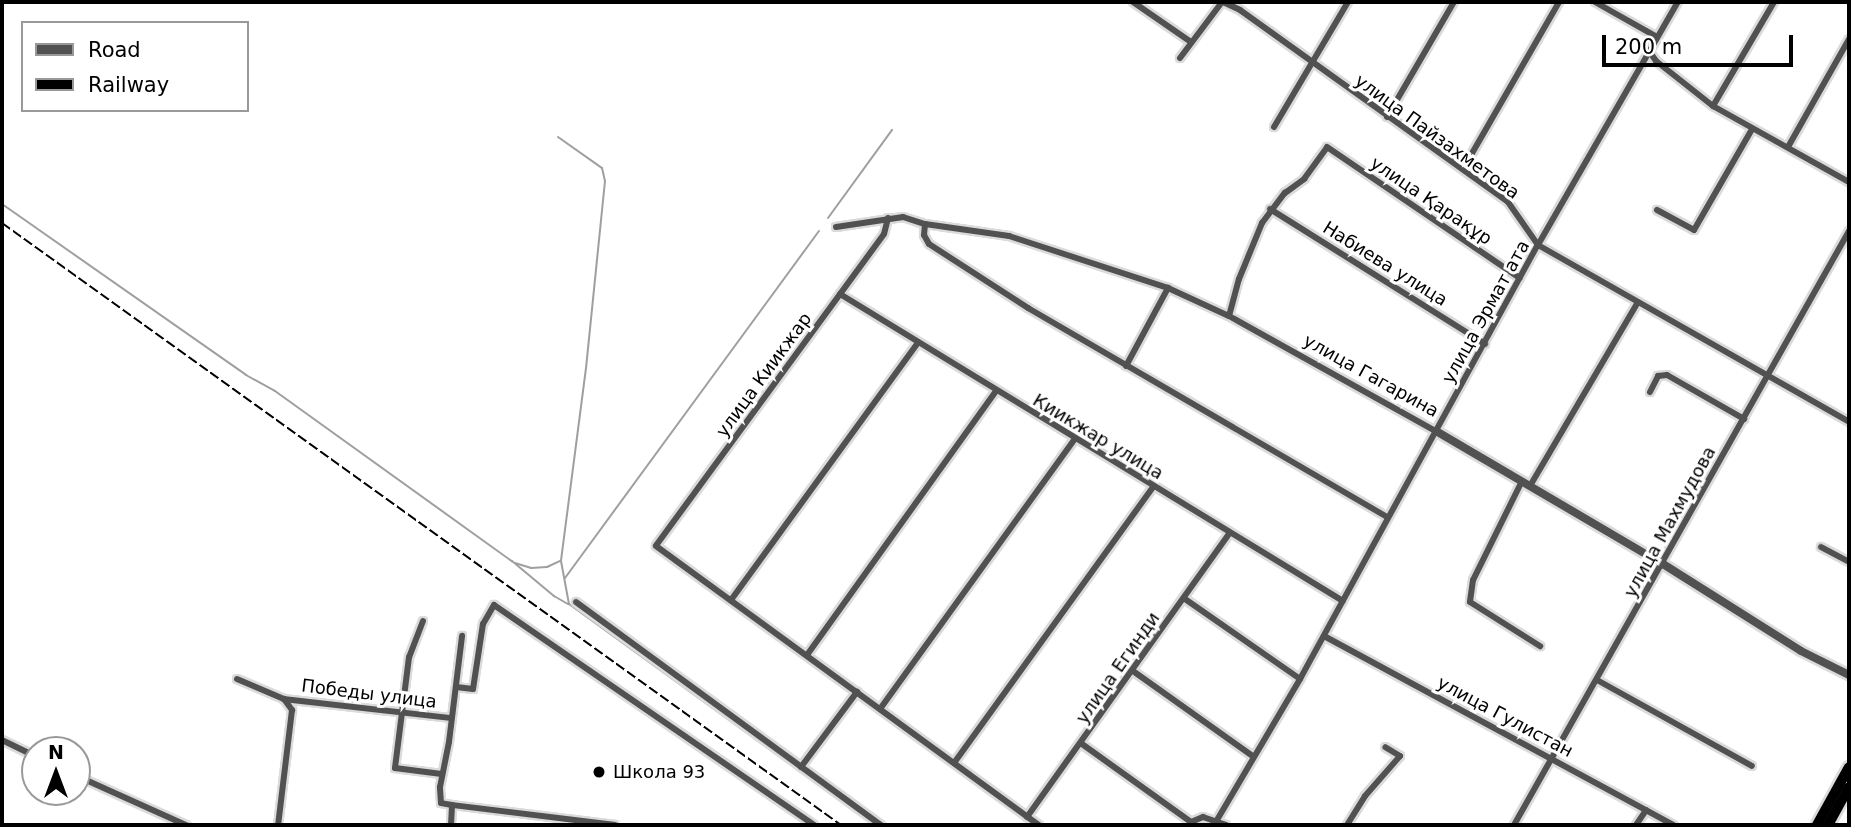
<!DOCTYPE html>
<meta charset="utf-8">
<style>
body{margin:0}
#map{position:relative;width:1851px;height:827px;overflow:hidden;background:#fff;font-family:"DejaVu Sans",sans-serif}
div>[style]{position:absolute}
.stream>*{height:2px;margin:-1px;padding:0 1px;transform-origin:1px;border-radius:1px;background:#9f9f9f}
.roads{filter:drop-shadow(2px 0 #dbdbdb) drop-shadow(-2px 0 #dbdbdb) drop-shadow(0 2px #dbdbdb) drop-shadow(0 -2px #dbdbdb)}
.minor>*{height:6px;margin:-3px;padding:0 3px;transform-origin:3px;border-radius:3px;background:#515151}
.tertiary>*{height:8px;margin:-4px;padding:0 4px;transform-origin:4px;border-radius:4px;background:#515151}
.trunk>*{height:10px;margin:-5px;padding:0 5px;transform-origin:5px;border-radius:5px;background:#000}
.rail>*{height:2px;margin-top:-1px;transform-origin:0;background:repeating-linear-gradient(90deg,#000 0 10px,transparent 0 13.5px)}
.dots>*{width:19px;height:19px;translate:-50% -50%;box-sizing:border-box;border:4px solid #fff;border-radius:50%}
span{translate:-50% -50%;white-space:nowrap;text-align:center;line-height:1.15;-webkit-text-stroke:6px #fff;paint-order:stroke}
.street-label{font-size:18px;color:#000}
.poi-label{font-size:18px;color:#000}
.left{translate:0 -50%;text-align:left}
.frame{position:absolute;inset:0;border:4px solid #000;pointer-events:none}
.legend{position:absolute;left:21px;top:21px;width:228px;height:91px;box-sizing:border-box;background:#fff;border:2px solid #999;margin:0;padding:9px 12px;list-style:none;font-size:21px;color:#000}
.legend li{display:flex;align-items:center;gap:14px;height:35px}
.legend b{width:35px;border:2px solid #999}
.north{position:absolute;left:21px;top:736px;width:70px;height:70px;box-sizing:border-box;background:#fff;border:2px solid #999;border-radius:50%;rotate:0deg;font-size:19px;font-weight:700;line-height:28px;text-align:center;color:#000}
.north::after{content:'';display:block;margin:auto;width:24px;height:32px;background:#000;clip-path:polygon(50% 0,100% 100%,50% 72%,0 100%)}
.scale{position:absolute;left:1602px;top:35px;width:191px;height:32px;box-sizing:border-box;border:4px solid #000;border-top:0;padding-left:9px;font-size:21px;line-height:24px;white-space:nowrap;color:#000;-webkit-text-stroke:5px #fff;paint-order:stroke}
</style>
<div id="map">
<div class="stream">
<div style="left:558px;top:137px;width:54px;rotate:35.2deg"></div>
<div style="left:602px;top:168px;width:13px;rotate:77deg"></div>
<div style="left:605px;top:181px;width:188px;rotate:95.8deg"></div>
<div style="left:586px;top:368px;width:195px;rotate:97.4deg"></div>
<div style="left:561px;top:561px;width:44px;rotate:79.5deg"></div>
<div style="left:569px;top:604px;width:377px;rotate:35.9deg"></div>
<div style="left:2px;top:204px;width:298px;rotate:35deg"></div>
<div style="left:246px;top:375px;width:33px;rotate:29deg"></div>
<div style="left:275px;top:391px;width:292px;rotate:35.7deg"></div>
<div style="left:512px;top:561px;width:55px;rotate:39.8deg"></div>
<div style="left:554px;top:596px;width:16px;rotate:30deg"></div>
<div style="left:828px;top:218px;width:109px;rotate:-54deg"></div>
<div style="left:515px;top:563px;width:17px;rotate:17deg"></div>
<div style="left:531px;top:568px;width:16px;rotate:-4deg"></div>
<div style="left:547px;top:567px;width:14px;rotate:-25deg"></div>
<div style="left:565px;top:578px;width:430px;rotate:-53.8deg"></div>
</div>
<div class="roads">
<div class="minor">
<div style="left:1133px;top:2px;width:70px;rotate:34.6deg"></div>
<div style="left:1223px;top:2px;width:19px;rotate:25deg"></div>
<div style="left:1240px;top:10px;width:330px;rotate:35.6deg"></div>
<div style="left:1508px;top:202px;width:52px;rotate:55.1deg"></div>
<div style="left:1538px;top:245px;width:358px;rotate:29.6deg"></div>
<div style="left:1595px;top:2px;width:71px;rotate:29.4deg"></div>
<div style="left:1649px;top:51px;width:12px;rotate:55deg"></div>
<div style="left:1656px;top:61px;width:73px;rotate:38.3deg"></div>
<div style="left:1713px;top:106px;width:156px;rotate:29.2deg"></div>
<div style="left:1180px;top:58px;width:70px;rotate:-53.1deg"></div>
<div style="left:1713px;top:106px;width:121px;rotate:-59.6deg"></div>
<div style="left:1387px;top:117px;width:133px;rotate:-59.8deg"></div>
<div style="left:1274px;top:127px;width:145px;rotate:-59.4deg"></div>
<div style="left:1788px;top:147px;width:124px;rotate:-60.5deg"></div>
<div style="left:1463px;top:169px;width:193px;rotate:-60.1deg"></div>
<div style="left:1270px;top:209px;width:254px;rotate:32.1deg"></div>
<div style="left:1657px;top:210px;width:42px;rotate:28.4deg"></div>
<div style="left:1694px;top:230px;width:116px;rotate:-60.1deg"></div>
<div style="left:888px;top:218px;width:16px;rotate:104deg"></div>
<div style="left:884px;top:234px;width:386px;rotate:126.2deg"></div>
<div style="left:656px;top:546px;width:474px;rotate:36.1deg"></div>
<div style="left:925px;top:224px;width:11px;rotate:95deg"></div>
<div style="left:924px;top:235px;width:10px;rotate:61deg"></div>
<div style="left:929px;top:244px;width:118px;rotate:32.9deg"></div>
<div style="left:1028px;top:308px;width:415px;rotate:30.2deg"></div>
<div style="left:836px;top:227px;width:68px;rotate:-8.5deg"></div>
<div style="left:903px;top:217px;width:23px;rotate:18deg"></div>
<div style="left:925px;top:224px;width:85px;rotate:8.1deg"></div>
<div style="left:1009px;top:236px;width:167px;rotate:18.1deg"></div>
<div style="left:1168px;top:288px;width:67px;rotate:24.7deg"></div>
<div style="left:1229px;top:316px;width:237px;rotate:29.1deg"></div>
<div style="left:840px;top:294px;width:589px;rotate:31.4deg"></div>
<div style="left:1229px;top:316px;width:38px;rotate:-75deg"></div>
<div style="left:1239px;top:279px;width:61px;rotate:-67.7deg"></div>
<div style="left:1262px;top:223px;width:38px;rotate:-53deg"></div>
<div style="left:1285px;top:193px;width:24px;rotate:-36deg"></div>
<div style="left:1304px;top:179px;width:39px;rotate:-54deg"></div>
<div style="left:1327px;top:147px;width:233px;rotate:34.2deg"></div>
<div style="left:1126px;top:366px;width:89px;rotate:-61.7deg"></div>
<div style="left:1650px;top:392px;width:18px;rotate:-63deg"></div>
<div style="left:1658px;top:376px;width:9px;rotate:-6deg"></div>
<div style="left:1667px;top:375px;width:89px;rotate:29.7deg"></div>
<div style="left:1522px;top:481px;width:110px;rotate:116.3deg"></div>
<div style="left:1473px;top:580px;width:22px;rotate:98deg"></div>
<div style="left:1470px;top:602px;width:83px;rotate:32.2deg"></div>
<div style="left:1530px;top:486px;width:213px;rotate:-59.6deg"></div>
<div style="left:1821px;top:547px;width:32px;rotate:28deg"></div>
<div style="left:1185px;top:599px;width:140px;rotate:34.8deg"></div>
<div style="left:731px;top:600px;width:318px;rotate:-54deg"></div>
<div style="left:576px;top:602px;width:378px;rotate:36.2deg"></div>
<div style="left:423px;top:621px;width:39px;rotate:111deg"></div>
<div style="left:409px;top:657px;width:112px;rotate:97.2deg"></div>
<div style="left:395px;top:768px;width:47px;rotate:7.3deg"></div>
<div style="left:1324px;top:636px;width:397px;rotate:28.4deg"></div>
<div style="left:807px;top:655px;width:325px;rotate:-54.4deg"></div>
<div style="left:1133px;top:671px;width:148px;rotate:35.4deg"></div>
<div style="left:237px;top:679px;width:51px;rotate:23.1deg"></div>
<div style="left:284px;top:699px;width:14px;rotate:54deg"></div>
<div style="left:292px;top:710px;width:116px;rotate:96.9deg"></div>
<div style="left:1597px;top:680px;width:177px;rotate:29deg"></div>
<div style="left:456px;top:687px;width:17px;rotate:7deg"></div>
<div style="left:473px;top:689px;width:66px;rotate:-81.3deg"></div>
<div style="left:483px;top:624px;width:22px;rotate:-60deg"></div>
<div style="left:494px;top:605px;width:388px;rotate:34.5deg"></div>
<div style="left:284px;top:699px;width:168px;rotate:6.5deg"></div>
<div style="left:880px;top:709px;width:332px;rotate:-54.2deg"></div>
<div style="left:2px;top:740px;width:37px;rotate:26deg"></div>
<div style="left:1082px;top:744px;width:134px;rotate:35.6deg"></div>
<div style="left:1191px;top:822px;width:13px;rotate:-23deg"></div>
<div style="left:1203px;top:817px;width:24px;rotate:19deg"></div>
<div style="left:954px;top:763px;width:340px;rotate:-54.2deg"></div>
<div style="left:801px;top:767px;width:94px;rotate:-53.3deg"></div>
<div style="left:77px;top:776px;width:120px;rotate:24.2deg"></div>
<div style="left:452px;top:805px;width:11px;rotate:-170deg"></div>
<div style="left:441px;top:803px;width:16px;rotate:-94deg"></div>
<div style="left:440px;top:787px;width:46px;rotate:-78.7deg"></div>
<div style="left:449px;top:742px;width:107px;rotate:-83deg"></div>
<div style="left:1027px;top:817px;width:348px;rotate:-54.5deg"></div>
<div style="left:1217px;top:820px;width:164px;rotate:-59.5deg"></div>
<div style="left:1300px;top:679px;width:495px;rotate:-61.3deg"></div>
<div style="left:1538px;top:245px;width:280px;rotate:-60.1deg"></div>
<div style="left:451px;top:825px;width:20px;rotate:-87deg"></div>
<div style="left:452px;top:805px;width:164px;rotate:7deg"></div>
<div style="left:1347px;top:825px;width:34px;rotate:-58deg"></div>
<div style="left:1365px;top:796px;width:53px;rotate:-48.8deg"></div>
<div style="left:1400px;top:756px;width:17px;rotate:-149deg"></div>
<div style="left:1514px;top:825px;width:682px;rotate:-60.58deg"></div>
<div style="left:1636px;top:825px;width:18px;rotate:-56deg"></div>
</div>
<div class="tertiary">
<div style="left:1436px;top:431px;width:263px;rotate:30.4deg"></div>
<div style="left:1663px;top:564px;width:163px;rotate:32.2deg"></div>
<div style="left:1801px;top:651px;width:54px;rotate:26.6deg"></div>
</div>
<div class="trunk">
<div style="left:1817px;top:825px;width:66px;rotate:-61.1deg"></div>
<div style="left:1828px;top:825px;width:43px;rotate:-61.1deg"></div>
</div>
</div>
<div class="rail">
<div style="left:2px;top:223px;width:1033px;rotate:35.66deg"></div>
</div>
<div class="dots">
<div style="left:599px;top:772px;background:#000"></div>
</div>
<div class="street-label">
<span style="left:1437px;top:137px;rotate:36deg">улица Пайзахметова</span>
<span style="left:1431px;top:201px;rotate:34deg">улица Қарақұр</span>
<span style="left:1385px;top:264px;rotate:32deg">Набиева улица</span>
<span style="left:1486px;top:312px;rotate:-61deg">улица Эрмат ата</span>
<span style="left:764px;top:375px;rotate:-54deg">улица Киикжар</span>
<span style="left:1371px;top:376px;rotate:29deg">улица Гагарина</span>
<span style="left:1098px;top:437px;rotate:31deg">Киикжар улица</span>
<span style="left:1670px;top:522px;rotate:-61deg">улица Махмудова</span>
<span style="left:1118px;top:668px;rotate:-55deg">улица Егинди</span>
<span style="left:369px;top:694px;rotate:7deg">Победы улица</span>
<span style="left:1505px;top:717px;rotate:28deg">улица Гулистан</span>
</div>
<div class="poi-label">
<span class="left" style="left:613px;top:772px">Школа 93</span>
</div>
<div class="frame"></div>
<ul class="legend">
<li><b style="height:9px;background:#515151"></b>Road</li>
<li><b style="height:9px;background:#000"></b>Railway</li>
</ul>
<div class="north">N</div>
<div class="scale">200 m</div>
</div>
